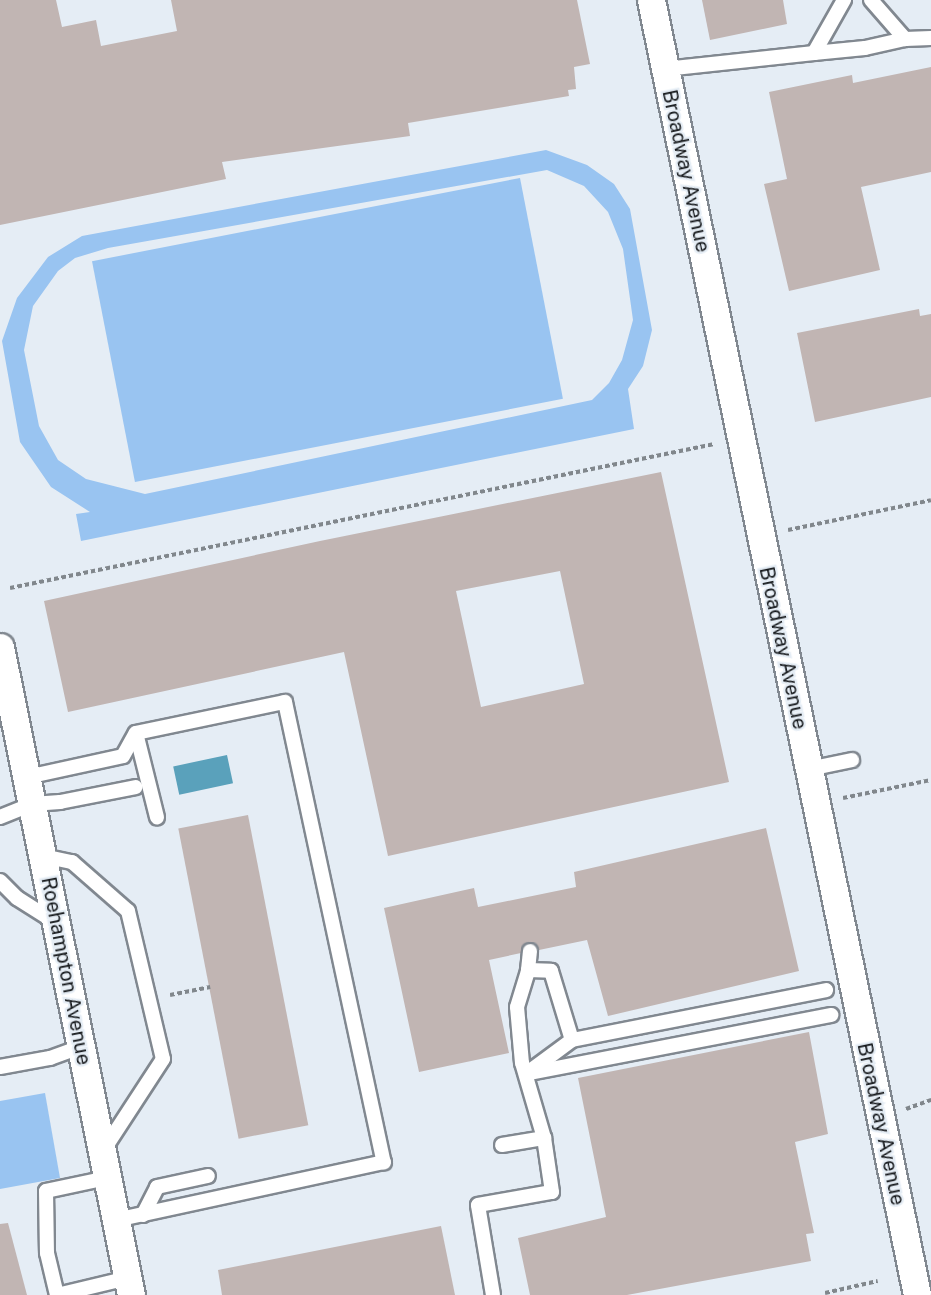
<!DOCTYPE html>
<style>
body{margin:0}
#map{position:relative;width:931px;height:1295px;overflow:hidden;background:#e5edf5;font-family:"Public Sans",sans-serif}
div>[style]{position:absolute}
.green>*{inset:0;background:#99c4f1;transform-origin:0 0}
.water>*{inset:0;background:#5aa1bb;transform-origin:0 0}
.building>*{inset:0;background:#c1b5b3;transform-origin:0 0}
.path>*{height:4px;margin-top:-2px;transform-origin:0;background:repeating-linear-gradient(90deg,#81878c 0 4.5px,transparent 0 7.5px)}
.roads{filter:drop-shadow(2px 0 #818890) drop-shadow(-2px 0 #818890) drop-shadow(0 2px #818890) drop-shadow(0 -2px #818890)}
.service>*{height:14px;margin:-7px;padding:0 7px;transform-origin:7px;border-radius:7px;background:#fff}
.minor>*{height:27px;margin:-13.5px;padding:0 13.5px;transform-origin:13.5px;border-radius:13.5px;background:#fff}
span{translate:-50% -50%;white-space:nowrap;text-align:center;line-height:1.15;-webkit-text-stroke:4.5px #e5edf5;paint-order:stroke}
.street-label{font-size:20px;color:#14171a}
</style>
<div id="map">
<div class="green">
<div style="clip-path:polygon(evenodd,546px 150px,587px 165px,614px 184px,630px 209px,652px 330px,643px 366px,628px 389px,634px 429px,81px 541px,76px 514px,90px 512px,51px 487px,20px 442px,2px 341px,17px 298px,48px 257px,82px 236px,546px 150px,547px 170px,584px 186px,608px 212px,623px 249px,633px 320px,622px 360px,609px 383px,592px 400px,145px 494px,86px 479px,58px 460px,39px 426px,24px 350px,33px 306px,58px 271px,75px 258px,108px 248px,547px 170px)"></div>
<div style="left:520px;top:178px;width:225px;height:436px;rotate:79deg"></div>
<div style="clip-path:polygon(45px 1093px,60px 1178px,0 1189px,0 1101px)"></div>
</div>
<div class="water">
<div style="left:227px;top:755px;width:29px;height:55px;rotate:78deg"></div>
</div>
<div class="building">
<div style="clip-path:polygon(0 0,56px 0,62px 27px,96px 20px,101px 46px,177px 31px,171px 0,577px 0,590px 64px,574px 67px,576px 89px,568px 90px,569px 96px,408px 123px,410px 136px,222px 162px,226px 179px,0 225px)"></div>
<div style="clip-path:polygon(702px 0,783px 0,787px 24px,710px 40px)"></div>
<div style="clip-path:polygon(931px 67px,931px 172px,861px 187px,880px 270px,789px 291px,764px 184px,787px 179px,769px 92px,852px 75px,853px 83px)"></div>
<div style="clip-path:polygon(919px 309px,920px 316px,931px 314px,931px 397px,815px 422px,797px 333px)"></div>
<div style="clip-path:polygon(evenodd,661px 472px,729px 782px,388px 856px,344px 652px,68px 712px,44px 601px,320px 541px,661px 472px,560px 571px,584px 684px,481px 707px,456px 591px,560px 571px)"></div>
<div style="left:248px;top:815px;width:316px;height:71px;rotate:79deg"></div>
<div style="clip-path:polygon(766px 828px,799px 971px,608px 1016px,587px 940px,539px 950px,535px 943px,527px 943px,521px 953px,489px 960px,509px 1053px,419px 1072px,384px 908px,474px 888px,478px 907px,576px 887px,574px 872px)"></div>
<div style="clip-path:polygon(809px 1032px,828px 1134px,795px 1142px,814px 1233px,806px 1234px,811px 1261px,627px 1295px,530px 1295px,518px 1238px,606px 1217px,578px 1078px)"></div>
<div style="clip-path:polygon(8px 1223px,27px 1295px,0 1295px,0 1224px)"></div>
<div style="clip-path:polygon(441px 1226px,455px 1295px,222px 1295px,218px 1270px)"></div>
</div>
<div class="path">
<div style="left:788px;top:530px;width:146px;rotate:-11.8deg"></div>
<div style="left:10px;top:588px;width:719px;rotate:-11.56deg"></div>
<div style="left:843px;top:798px;width:90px;rotate:-11.6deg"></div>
<div style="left:170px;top:995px;width:41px;rotate:-11.3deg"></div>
<div style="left:906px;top:1109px;width:27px;rotate:-20deg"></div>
<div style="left:825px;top:1293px;width:54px;rotate:-12.8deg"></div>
</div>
<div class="roads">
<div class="service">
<div style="left:871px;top:0;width:52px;rotate:48.9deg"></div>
<div style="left:905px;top:39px;width:26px;rotate:-2deg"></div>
<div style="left:814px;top:53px;width:51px;rotate:-5.6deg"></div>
<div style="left:865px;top:48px;width:41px;rotate:-12.7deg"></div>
<div style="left:665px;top:69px;width:150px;rotate:-6.1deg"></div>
<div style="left:814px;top:53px;width:61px;rotate:-60.5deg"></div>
<div style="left:136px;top:733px;width:87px;rotate:76deg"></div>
<div style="left:809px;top:769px;width:44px;rotate:-11.8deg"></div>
<div style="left:27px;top:777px;width:98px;rotate:-12.3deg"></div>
<div style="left:123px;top:756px;width:26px;rotate:-61deg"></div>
<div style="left:136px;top:733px;width:152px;rotate:-11.8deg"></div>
<div style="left:285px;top:702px;width:471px;rotate:77.9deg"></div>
<div style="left:384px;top:1162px;width:274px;rotate:167.8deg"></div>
<div style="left:0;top:817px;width:35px;rotate:-22deg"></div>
<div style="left:32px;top:804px;width:28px;rotate:-4deg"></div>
<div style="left:60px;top:802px;width:77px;rotate:-11.2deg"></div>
<div style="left:43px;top:856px;width:30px;rotate:12deg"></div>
<div style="left:72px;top:862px;width:74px;rotate:41.2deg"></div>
<div style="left:128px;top:911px;width:152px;rotate:76.7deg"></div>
<div style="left:163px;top:1059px;width:110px;rotate:123.1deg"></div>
<div style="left:0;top:881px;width:24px;rotate:45deg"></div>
<div style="left:17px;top:898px;width:45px;rotate:32.3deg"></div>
<div style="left:528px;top:970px;width:19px;rotate:-84deg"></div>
<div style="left:0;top:1067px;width:51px;rotate:-10.2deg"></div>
<div style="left:50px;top:1058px;width:33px;rotate:-20deg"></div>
<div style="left:530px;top:1073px;width:307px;rotate:-10.9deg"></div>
<div style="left:526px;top:1074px;width:57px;rotate:-36.5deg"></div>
<div style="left:572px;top:1040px;width:259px;rotate:-11.1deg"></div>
<div style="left:502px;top:1145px;width:43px;rotate:-9.5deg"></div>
<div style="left:107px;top:1178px;width:62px;rotate:168deg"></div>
<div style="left:46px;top:1191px;width:62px;rotate:89.1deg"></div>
<div style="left:47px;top:1253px;width:43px;rotate:76.6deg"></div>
<div style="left:57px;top:1295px;width:73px;rotate:-13.5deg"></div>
<div style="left:143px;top:1215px;width:31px;rotate:-63deg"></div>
<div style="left:157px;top:1187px;width:52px;rotate:-12.2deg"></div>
<div style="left:493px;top:1295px;width:91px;rotate:-99.5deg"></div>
<div style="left:478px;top:1205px;width:75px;rotate:-10deg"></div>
<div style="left:552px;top:1192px;width:55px;rotate:-98.4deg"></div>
<div style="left:544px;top:1138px;width:78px;rotate:-106.3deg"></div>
<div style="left:522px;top:1063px;width:56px;rotate:-95.1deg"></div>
<div style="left:517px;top:1007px;width:39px;rotate:-73deg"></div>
<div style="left:528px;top:970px;width:23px;rotate:2deg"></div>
<div style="left:551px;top:971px;width:72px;rotate:73.1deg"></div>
</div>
<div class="minor">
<div style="left:651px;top:0;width:1322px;rotate:78.39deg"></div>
<div style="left:0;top:647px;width:661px;rotate:78.57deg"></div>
</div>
</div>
<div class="street-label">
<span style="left:686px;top:171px;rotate:78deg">Broadway Avenue</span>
<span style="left:783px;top:648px;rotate:78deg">Broadway Avenue</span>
<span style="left:66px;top:971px;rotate:79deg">Roehampton Avenue</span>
<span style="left:881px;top:1124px;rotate:78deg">Broadway Avenue</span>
</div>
</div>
